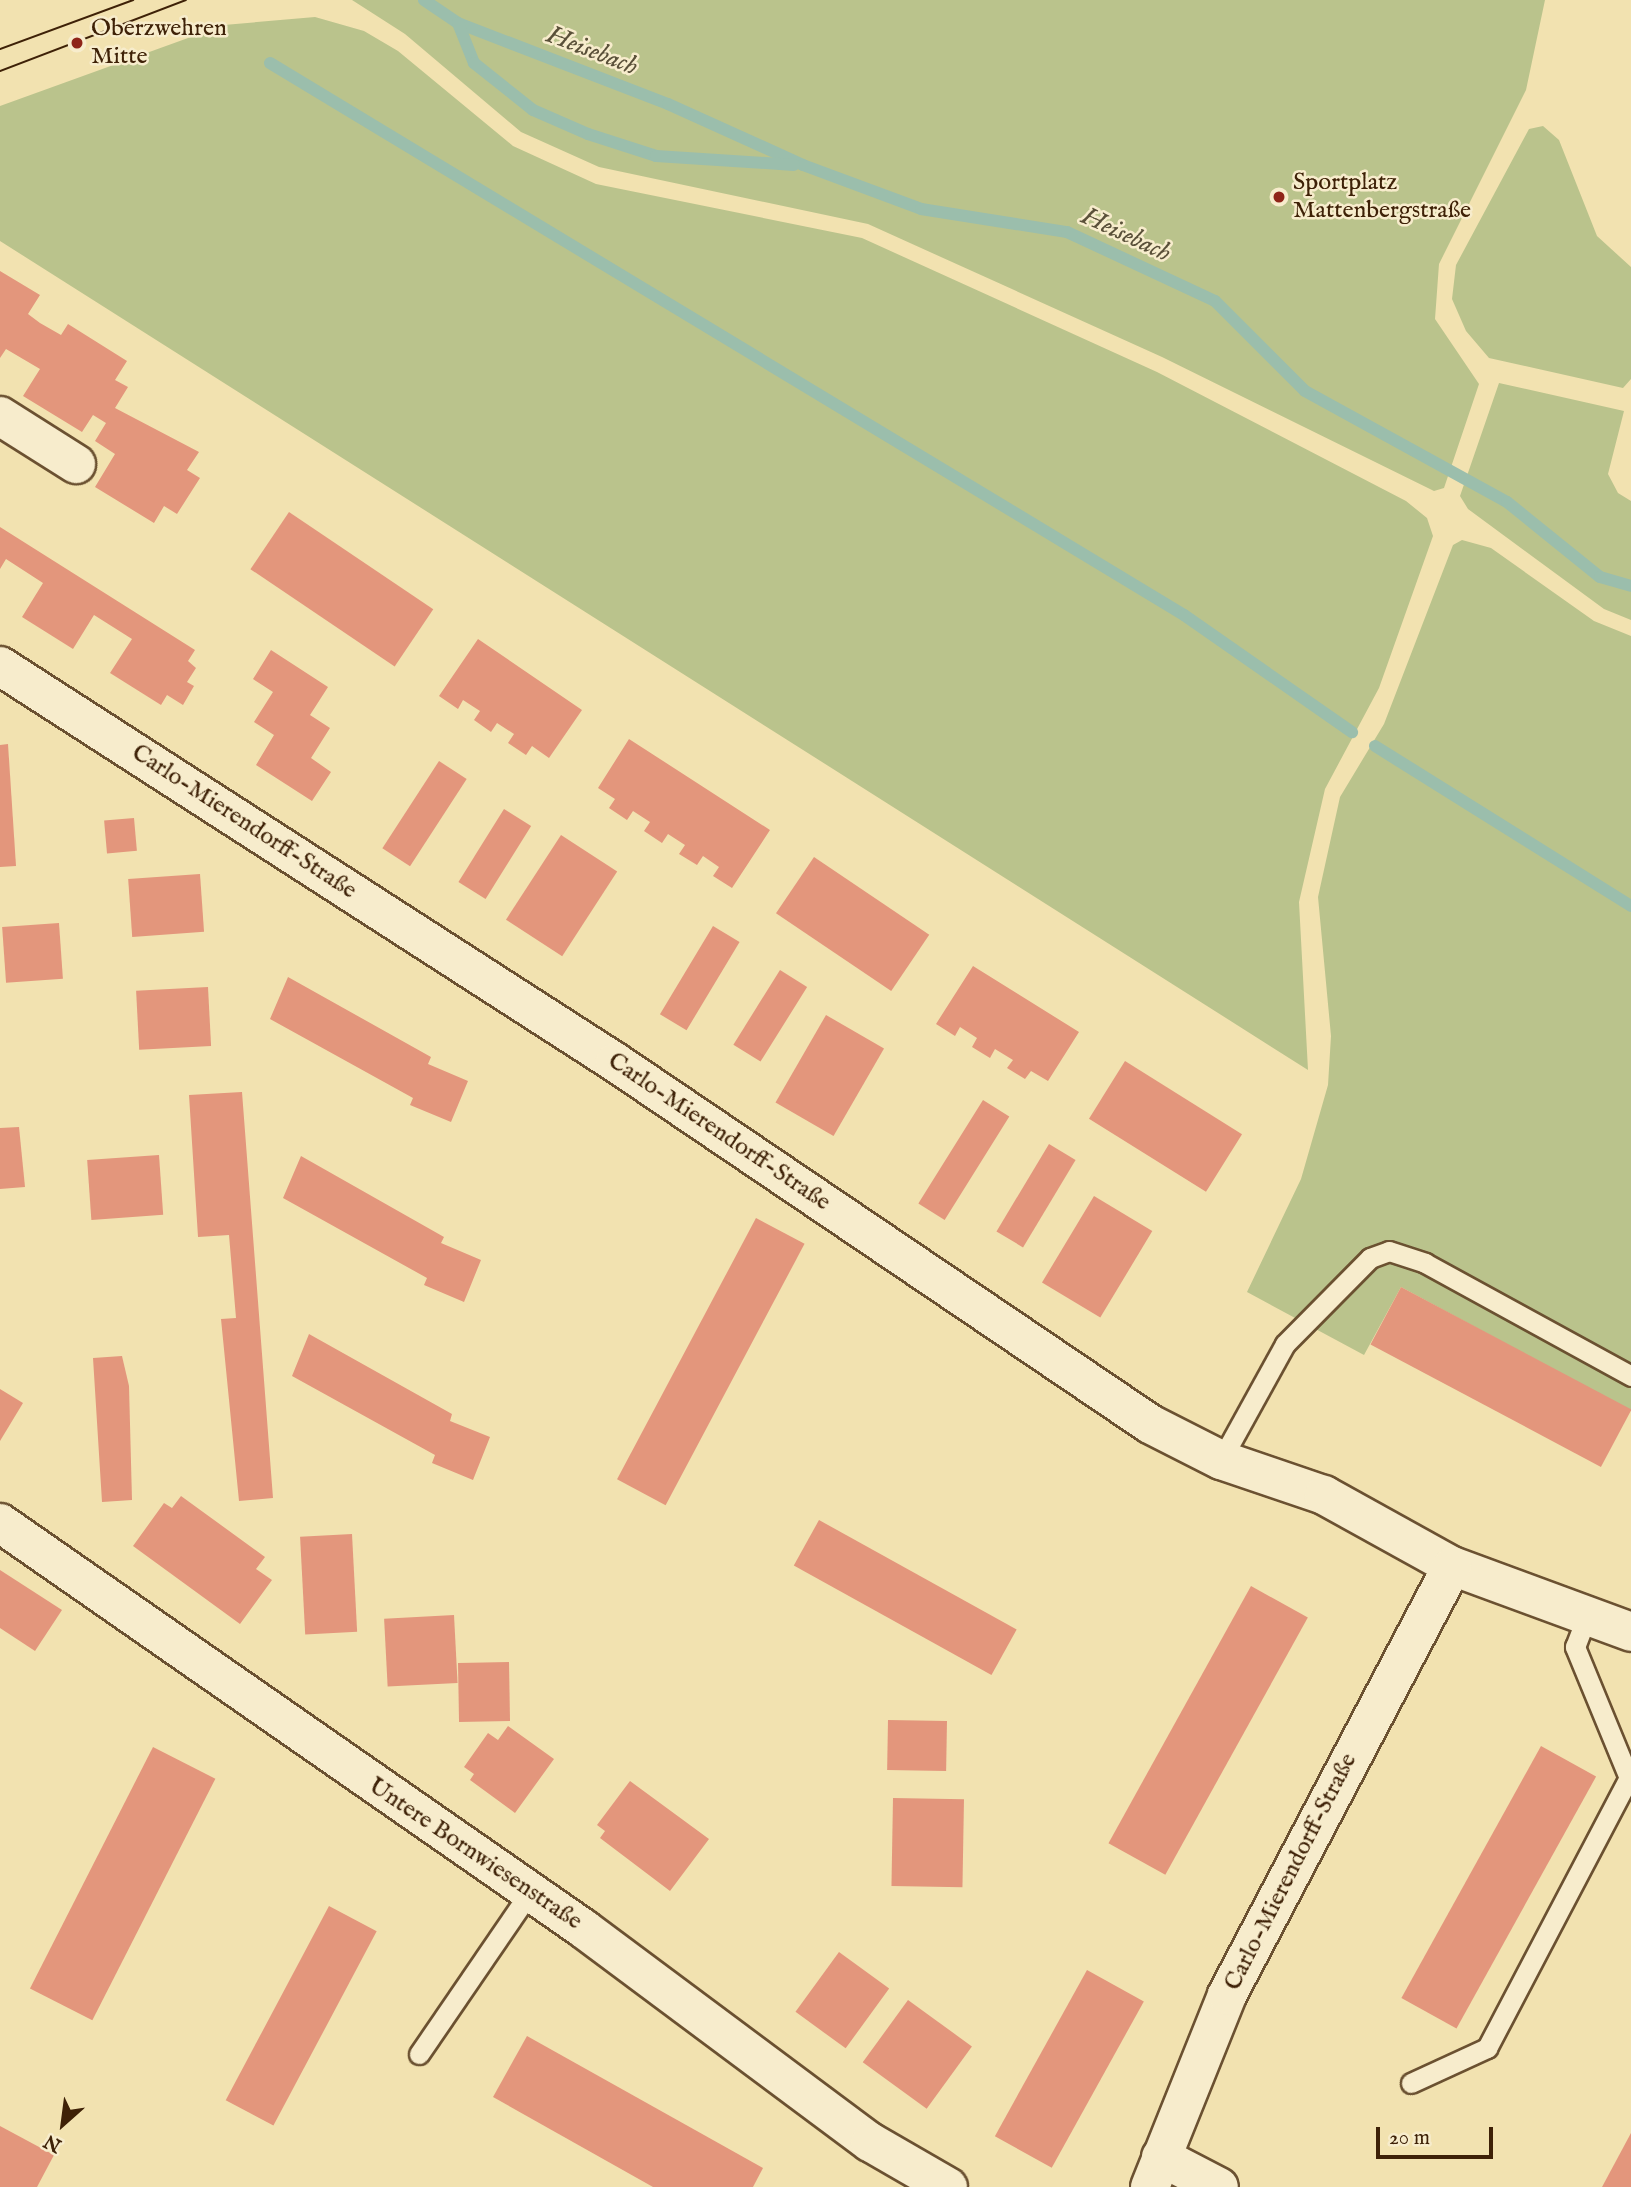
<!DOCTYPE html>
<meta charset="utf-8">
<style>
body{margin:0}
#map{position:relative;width:1631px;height:2187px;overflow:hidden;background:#f2e2b0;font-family:"IM FELL English",serif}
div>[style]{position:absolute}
.green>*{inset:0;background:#bac38c}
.stream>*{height:12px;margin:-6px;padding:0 6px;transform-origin:6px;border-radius:6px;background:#9bbeac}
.building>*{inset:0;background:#e3967c;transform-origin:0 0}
.roads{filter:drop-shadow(2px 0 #6b5131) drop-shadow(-2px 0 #6b5131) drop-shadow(0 2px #6b5131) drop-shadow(0 -2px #6b5131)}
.service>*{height:19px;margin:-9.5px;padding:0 9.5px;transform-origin:9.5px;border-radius:9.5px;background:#f7eccc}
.minor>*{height:38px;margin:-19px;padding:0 19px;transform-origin:19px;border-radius:19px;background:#f7eccc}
.tram>*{height:2px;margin:-1px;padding:0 1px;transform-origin:1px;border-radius:1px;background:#3e2107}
.dots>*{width:19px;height:19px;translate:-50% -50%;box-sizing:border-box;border:4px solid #f7eccc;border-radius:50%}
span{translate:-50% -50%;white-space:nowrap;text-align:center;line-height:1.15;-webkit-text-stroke:5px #f7eccc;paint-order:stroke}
.poi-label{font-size:24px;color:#3e2107}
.left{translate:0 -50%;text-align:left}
.street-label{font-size:24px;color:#3e2107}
.water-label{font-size:26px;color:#5a5039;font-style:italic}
.north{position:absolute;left:28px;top:2089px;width:70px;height:70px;-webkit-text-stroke:5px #f7eccc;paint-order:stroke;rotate:208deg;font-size:19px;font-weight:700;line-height:28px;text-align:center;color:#3e2107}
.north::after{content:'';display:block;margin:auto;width:24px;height:32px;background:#3e2107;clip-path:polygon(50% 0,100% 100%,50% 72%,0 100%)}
.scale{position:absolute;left:1376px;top:2127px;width:117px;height:32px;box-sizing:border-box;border:4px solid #3e2107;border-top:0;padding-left:9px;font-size:21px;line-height:24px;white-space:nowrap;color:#3e2107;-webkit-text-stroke:5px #f7eccc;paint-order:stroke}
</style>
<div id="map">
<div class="green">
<div style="clip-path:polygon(352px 0,1545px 0,1526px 90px,1439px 264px,1435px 319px,1479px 384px,1444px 488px,1434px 491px,1162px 357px,868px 224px,599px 167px,521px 132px,405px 34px)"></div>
<div style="clip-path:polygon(315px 17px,364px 31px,398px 51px,513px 146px,596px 184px,862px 238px,1157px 372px,1406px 501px,1427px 518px,1433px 536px,1379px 688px,1325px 789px,1299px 902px,1308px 1070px,0 241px,0 106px,224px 25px)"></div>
<div style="clip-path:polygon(1543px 126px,1559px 140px,1597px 236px,1631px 267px,1631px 379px,1623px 388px,1489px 358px,1466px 331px,1452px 299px,1456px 265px,1529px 129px)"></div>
<div style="clip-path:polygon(1499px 383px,1624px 411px,1608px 474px,1618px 493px,1631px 501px,1631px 620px,1604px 609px,1468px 509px,1460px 496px)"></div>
<div style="clip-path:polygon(1462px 540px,1491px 548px,1594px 621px,1631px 636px,1631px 1411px,1401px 1287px,1364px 1355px,1247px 1292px,1301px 1179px,1328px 1085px,1331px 1036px,1318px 897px,1340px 797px,1384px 724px,1453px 545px)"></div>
</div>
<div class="stream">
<div style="left:424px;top:0;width:41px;rotate:34.1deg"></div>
<div style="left:458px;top:23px;width:225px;rotate:21.1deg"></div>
<div style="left:668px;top:104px;width:148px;rotate:24.3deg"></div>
<div style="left:803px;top:165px;width:126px;rotate:20.4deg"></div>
<div style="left:921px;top:209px;width:148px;rotate:9deg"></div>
<div style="left:1067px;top:232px;width:163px;rotate:25deg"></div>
<div style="left:1215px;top:301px;width:127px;rotate:45deg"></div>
<div style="left:1305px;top:391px;width:230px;rotate:28.8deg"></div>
<div style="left:1507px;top:502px;width:119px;rotate:38.9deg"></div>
<div style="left:1600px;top:577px;width:32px;rotate:16deg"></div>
<div style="left:458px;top:23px;width:43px;rotate:68.2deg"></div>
<div style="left:474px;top:63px;width:75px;rotate:38.5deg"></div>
<div style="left:533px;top:110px;width:60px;rotate:23.6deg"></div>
<div style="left:588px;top:134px;width:71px;rotate:17.9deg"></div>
<div style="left:656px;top:156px;width:138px;rotate:3.7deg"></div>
<div style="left:270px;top:63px;width:1068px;rotate:31.13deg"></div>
<div style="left:1184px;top:615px;width:205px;rotate:34.9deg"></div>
<div style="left:1375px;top:746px;width:302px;rotate:32deg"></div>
</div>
<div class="building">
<div style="clip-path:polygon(0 271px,40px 295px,28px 314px,40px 323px,61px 335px,68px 324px,127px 361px,115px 380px,128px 387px,115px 408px,199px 452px,187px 470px,200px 478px,177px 514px,164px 506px,154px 523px,95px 487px,115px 454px,95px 441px,106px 423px,93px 415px,82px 432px,23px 396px,40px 369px,6px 349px,0 358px)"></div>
<div style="left:289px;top:512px;width:174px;height:69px;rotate:34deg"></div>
<div style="clip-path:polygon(0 527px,195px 650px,188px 661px,196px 668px,187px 682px,194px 686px,183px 705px,167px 695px,161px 705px,110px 673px,132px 639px,94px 615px,73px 649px,22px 617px,43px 583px,6px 559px,0 569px)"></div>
<div style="clip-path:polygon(478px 639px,582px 710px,549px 758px,532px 746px,526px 755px,508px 743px,514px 734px,497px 723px,491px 732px,474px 720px,480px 711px,463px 700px,458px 709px,439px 696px)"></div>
<div style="clip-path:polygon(271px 650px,328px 687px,310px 715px,330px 728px,311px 758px,331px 772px,312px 801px,256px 765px,274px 735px,254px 722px,273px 692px,253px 679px)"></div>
<div style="clip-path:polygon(629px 739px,770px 830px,732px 888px,713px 876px,719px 867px,703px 856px,697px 865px,679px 854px,685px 845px,668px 834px,662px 843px,644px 831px,650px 822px,633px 811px,627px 820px,609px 808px,615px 799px,598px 788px)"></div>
<div style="clip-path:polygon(8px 744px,16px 866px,0 867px,0 745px)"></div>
<div style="left:439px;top:761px;width:33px;height:104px;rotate:33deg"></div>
<div style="left:504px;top:809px;width:32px;height:86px;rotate:32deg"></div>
<div style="left:134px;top:818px;width:33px;height:30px;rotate:85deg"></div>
<div style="left:561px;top:835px;width:67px;height:101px;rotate:33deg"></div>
<div style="left:814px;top:857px;width:139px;height:68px;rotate:34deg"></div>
<div style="left:200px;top:874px;width:58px;height:72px;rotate:86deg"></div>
<div style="left:59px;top:923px;width:56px;height:57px;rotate:86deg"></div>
<div style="left:713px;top:926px;width:31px;height:103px;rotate:31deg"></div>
<div style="clip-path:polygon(973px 966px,1079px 1032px,1048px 1081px,1031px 1071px,1025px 1079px,1007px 1068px,1013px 1060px,995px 1049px,990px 1058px,972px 1047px,977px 1038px,960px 1027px,955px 1036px,936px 1024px)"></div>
<div style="left:780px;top:970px;width:32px;height:88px;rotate:32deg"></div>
<div style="clip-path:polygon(288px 977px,431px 1057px,428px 1064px,468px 1081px,451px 1122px,410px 1105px,413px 1098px,270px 1019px)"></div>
<div style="left:208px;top:987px;width:59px;height:72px;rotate:87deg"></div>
<div style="left:826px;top:1015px;width:67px;height:101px;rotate:30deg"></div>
<div style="left:1125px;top:1061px;width:138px;height:68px;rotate:32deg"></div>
<div style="clip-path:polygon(242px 1092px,273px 1498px,239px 1501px,221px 1319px,236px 1318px,229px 1235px,198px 1237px,189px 1095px)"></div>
<div style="left:983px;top:1100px;width:31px;height:122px;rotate:32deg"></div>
<div style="clip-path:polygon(19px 1127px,25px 1187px,0 1189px,0 1128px)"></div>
<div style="left:1049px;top:1144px;width:31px;height:102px;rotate:31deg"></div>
<div style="left:159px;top:1155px;width:60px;height:72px;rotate:86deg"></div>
<div style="clip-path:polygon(301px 1156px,444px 1237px,441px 1243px,481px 1260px,464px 1302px,424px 1285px,427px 1278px,283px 1198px)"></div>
<div style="left:1094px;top:1196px;width:68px;height:101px;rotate:31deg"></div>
<div style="left:756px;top:1218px;width:55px;height:296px;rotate:28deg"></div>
<div style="left:1401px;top:1287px;width:261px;height:65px;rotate:28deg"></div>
<div style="clip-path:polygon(309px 1334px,452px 1414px,450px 1421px,490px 1437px,473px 1480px,432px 1463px,435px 1455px,292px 1376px)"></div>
<div style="clip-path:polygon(122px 1356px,129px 1386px,132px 1500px,102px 1502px,93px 1358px)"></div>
<div style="clip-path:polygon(0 1389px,23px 1403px,0 1441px)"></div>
<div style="clip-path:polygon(181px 1496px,265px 1557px,256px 1569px,272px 1580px,240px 1624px,133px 1546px,164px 1503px,172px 1508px)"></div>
<div style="left:819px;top:1520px;width:226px;height:52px;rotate:29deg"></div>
<div style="left:352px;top:1534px;width:98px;height:52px;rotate:87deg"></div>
<div style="clip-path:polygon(0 1570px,62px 1610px,35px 1651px,0 1628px)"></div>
<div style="left:1251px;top:1586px;width:65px;height:294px;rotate:29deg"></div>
<div style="left:454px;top:1615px;width:68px;height:70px;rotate:87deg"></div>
<div style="left:509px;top:1662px;width:59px;height:51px;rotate:89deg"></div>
<div style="left:888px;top:1720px;width:59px;height:50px;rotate:1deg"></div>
<div style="clip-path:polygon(508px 1726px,554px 1759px,515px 1813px,470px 1780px,474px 1774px,464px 1767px,488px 1733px,498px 1740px)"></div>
<div style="left:1541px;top:1746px;width:63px;height:288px;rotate:29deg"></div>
<div style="left:153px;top:1747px;width:70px;height:271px;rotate:27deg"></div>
<div style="clip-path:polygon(630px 1781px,709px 1839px,670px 1891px,600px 1838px,605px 1831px,597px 1825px)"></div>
<div style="left:893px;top:1798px;width:71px;height:88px;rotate:1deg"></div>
<div style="left:329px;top:1906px;width:54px;height:220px;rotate:28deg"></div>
<div style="left:839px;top:1952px;width:62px;height:74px;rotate:36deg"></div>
<div style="left:1087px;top:1970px;width:65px;height:190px;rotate:29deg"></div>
<div style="left:908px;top:2000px;width:79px;height:77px;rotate:36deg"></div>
<div style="clip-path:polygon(527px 2036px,763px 2168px,753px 2187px,653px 2187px,493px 2097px)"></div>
<div style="clip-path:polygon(0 2126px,54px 2155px,37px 2187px,0 2187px)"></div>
<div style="clip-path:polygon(1631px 2133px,1631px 2187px,1602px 2187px)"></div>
</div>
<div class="roads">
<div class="service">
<div style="left:1221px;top:1460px;width:132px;rotate:-61.1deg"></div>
<div style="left:1285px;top:1344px;width:121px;rotate:-45.3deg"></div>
<div style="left:1370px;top:1258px;width:20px;rotate:-20deg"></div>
<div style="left:1389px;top:1251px;width:38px;rotate:18deg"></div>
<div style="left:1425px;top:1263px;width:235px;rotate:28.7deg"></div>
<div style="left:419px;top:2054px;width:196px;rotate:-55.6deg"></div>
<div style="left:1411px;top:2083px;width:84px;rotate:-24.7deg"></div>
<div style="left:1487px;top:2048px;width:305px;rotate:-62.3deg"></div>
<div style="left:1629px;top:1778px;width:142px;rotate:-112.4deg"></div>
<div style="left:1575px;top:1647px;width:33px;rotate:-69deg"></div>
</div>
<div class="minor">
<div style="left:0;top:416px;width:90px;rotate:32.3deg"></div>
<div style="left:0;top:666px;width:731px;rotate:32.78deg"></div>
<div style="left:615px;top:1062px;width:646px;rotate:34.08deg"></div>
<div style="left:1150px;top:1424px;width:80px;rotate:26.9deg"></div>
<div style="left:1221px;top:1460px;width:109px;rotate:18.8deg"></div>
<div style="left:1324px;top:1495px;width:146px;rotate:29deg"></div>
<div style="left:1452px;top:1566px;width:191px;rotate:20.2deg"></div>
<div style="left:0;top:1523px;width:711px;rotate:34.81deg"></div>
<div style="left:584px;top:1929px;width:357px;rotate:36.7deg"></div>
<div style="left:870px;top:2142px;width:90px;rotate:30deg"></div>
<div style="left:1161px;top:2157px;width:65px;rotate:27.3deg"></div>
<div style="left:1150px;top:2187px;width:207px;rotate:-68.1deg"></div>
<div style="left:1227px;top:1995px;width:484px;rotate:-62.3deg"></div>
</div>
</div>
<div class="tram">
<div style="left:0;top:49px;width:142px;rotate:-20.2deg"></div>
<div style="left:0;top:71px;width:199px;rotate:-20.9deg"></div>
</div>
<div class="dots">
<div style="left:77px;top:43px;background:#8f2418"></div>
<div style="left:1279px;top:197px;background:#8f2418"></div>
</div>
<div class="poi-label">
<span class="left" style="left:91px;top:43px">Oberzwehren<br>Mitte</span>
<span class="left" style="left:1293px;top:197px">Sportplatz<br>Mattenbergstraße</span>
</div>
<div class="street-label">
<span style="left:244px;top:822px;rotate:33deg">Carlo-Mierendorff-Straße</span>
<span style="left:719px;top:1132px;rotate:34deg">Carlo-Mierendorff-Straße</span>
<span style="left:475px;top:1854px;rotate:34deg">Untere Bornwiesenstraße</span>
<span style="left:1291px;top:1872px;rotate:-63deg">Carlo-Mierendorff-Straße</span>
</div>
<div class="water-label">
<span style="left:592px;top:51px;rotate:21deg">Heisebach</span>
<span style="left:1126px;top:235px;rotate:25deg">Heisebach</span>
</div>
<div class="north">N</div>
<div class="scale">20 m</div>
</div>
